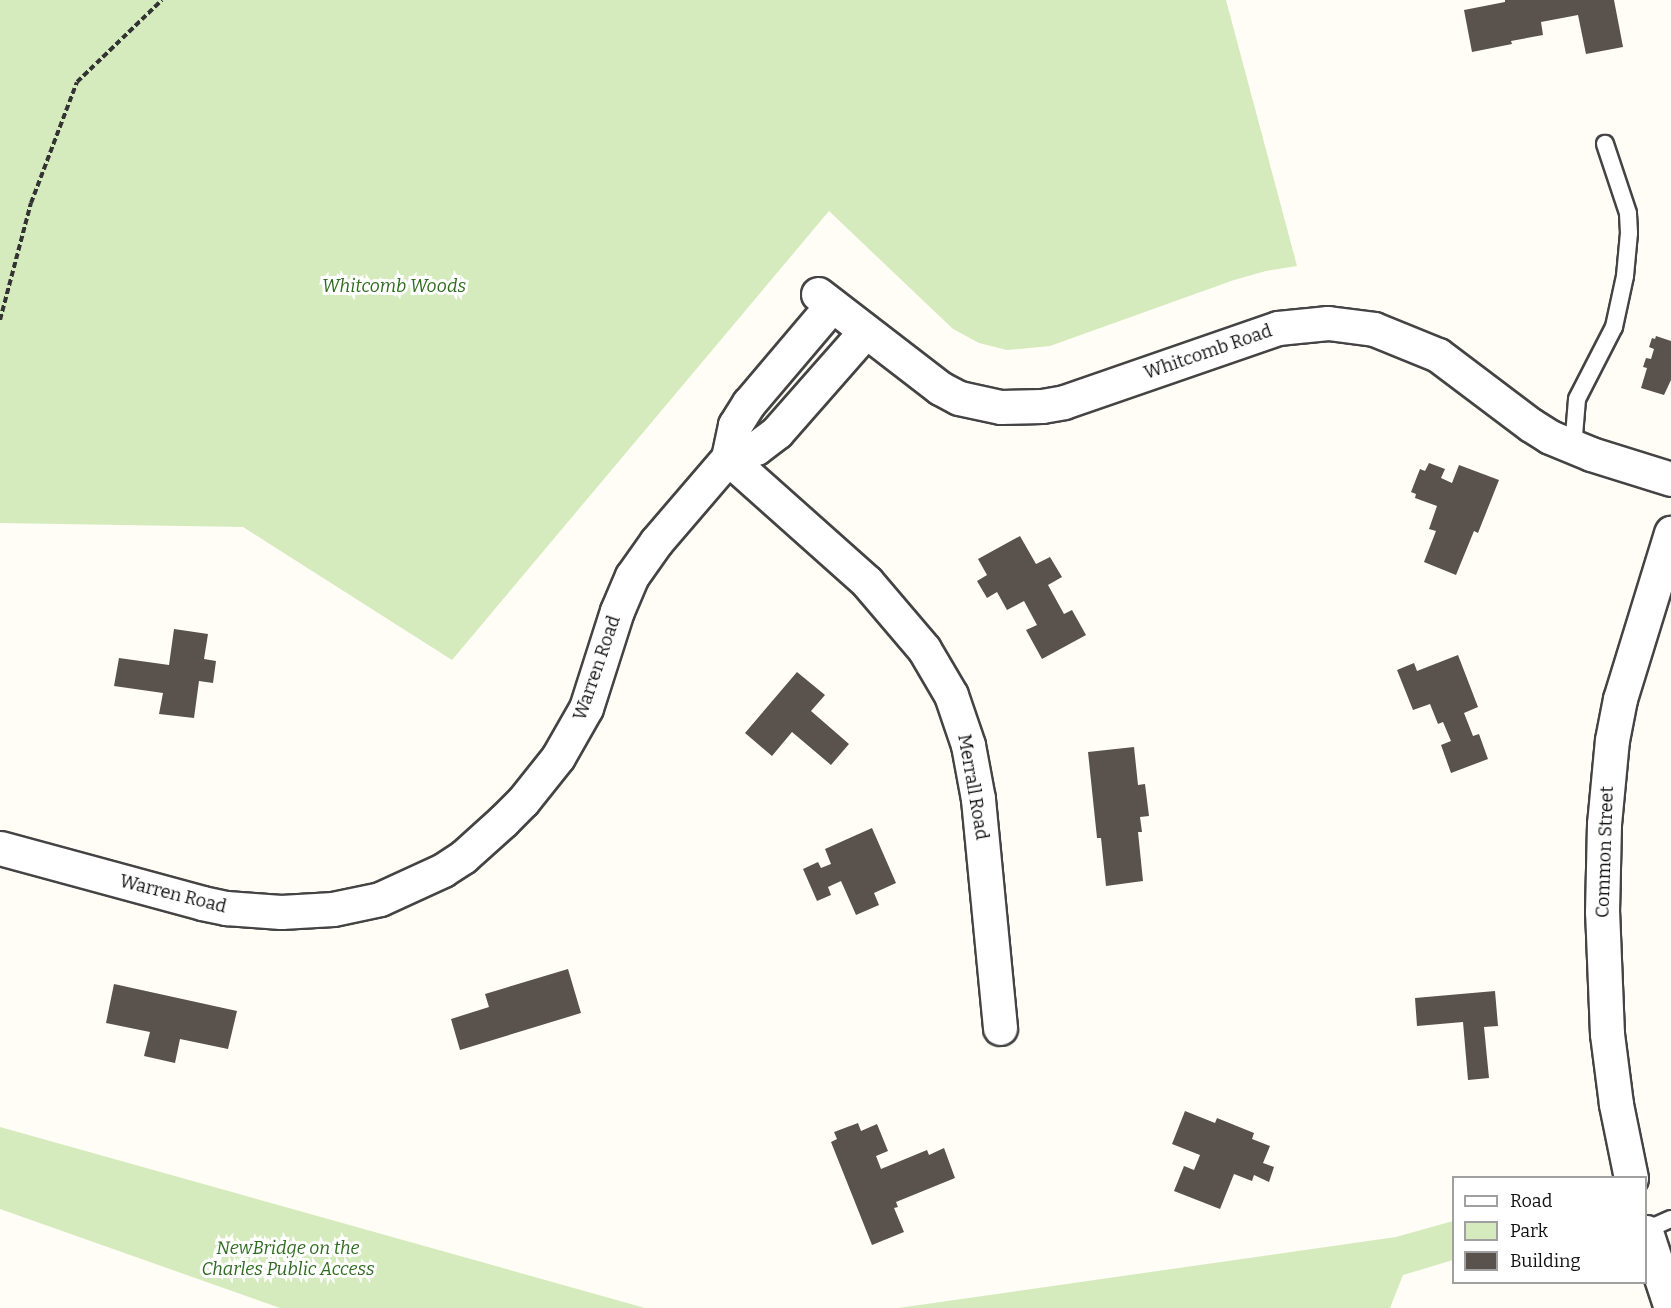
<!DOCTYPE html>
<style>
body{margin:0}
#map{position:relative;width:1671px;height:1308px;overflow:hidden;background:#fffdf5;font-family:Bitter,serif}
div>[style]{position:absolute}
.green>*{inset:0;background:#d5ebbd}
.building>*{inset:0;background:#5a524d}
.path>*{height:4px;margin-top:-2px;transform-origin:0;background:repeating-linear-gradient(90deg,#333 0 6px,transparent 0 9px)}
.roads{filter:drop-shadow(2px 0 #444) drop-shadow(-2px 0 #444) drop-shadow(0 2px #444) drop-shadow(0 -2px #444)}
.service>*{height:16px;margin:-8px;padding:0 8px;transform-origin:8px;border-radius:8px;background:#fff}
.minor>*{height:33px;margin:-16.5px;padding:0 16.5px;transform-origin:16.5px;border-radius:16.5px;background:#fff}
span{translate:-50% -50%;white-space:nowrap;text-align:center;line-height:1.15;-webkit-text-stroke:6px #fff;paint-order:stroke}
.park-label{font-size:18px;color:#2f6b1f;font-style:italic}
.street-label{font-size:18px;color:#111}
.legend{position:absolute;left:1452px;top:1176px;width:195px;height:108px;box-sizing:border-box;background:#fff;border:2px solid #a0a0a0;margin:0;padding:8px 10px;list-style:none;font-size:18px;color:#111}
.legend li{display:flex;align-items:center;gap:12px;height:30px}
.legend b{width:30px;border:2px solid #a0a0a0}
</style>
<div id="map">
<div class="green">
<div style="clip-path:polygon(0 0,1226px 0,1297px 266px,1266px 271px,1234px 280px,1050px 346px,1007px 350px,979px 343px,953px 329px,829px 211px,452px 660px,243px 527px,0 523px)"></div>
<div style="clip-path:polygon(0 1127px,645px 1308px,280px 1308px,0 1209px)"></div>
<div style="clip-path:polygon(1453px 1221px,1453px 1260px,1403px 1275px,1390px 1308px,898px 1308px,1396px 1237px)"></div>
</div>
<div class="building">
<div style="clip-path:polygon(1505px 0,1614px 0,1623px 47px,1586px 54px,1578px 15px,1541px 22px,1543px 35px,1511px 41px,1512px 44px,1472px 52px,1464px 10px,1505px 2px)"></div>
<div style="clip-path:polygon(1656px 336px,1671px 341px,1671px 380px,1664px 395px,1641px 388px,1647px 368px,1643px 367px,1646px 358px,1651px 359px,1654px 349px,1649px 347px,1652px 338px,1655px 339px)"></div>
<div style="clip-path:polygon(1429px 463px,1445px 469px,1441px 478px,1452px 483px,1459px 465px,1499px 480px,1478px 533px,1474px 531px,1456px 575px,1424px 562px,1436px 531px,1429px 529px,1437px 506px,1415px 498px,1416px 494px,1411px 492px,1420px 469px,1425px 471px)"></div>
<div style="clip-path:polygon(1020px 536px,1036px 564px,1050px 557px,1062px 577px,1048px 585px,1064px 614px,1072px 610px,1086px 635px,1042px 659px,1026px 630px,1037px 625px,1024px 601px,1007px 610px,997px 592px,987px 598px,977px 581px,987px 575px,978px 559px)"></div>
<div style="clip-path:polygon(174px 629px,208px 634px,204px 659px,216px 661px,213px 683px,199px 681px,194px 718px,159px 714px,163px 693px,114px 686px,119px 658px,169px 665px)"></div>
<div style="clip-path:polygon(1458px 655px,1478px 707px,1464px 713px,1473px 736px,1479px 734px,1488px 759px,1451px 773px,1441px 745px,1451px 741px,1443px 722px,1438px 724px,1430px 704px,1413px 710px,1397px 670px,1414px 663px,1417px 671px)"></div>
<div style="clip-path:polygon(797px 672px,825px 695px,811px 711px,849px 744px,831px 765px,792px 732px,772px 756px,745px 733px)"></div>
<div style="clip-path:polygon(1134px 747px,1138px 785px,1145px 784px,1149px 816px,1140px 817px,1142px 832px,1138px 832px,1143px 881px,1106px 886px,1101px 838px,1097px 838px,1088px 752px)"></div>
<div style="clip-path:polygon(872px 828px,896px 883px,874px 893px,879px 905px,856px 915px,841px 881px,828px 887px,831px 895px,817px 901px,803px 869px,818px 862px,821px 868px,831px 864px,825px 849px)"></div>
<div style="clip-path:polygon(568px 969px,581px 1013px,460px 1050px,451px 1019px,489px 1007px,485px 994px)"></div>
<div style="clip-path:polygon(114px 984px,237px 1011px,228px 1049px,180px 1039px,175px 1063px,144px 1056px,150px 1032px,106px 1023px)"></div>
<div style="clip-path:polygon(1495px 991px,1498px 1026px,1484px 1027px,1489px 1078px,1468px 1080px,1463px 1022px,1417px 1026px,1415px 998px)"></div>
<div style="clip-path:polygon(1185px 1111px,1215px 1123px,1217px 1118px,1254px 1133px,1252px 1139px,1270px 1146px,1263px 1163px,1274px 1167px,1269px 1182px,1254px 1175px,1252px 1181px,1234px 1174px,1220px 1209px,1174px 1191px,1184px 1166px,1194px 1170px,1200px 1155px,1172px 1144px)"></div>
<div style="clip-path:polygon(858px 1123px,861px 1131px,877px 1124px,888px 1151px,876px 1156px,881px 1169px,927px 1150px,929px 1155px,944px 1148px,955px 1178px,896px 1202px,898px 1207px,894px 1208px,904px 1232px,872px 1245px,831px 1142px,837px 1139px,834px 1132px)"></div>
</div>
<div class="path">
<div style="left:0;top:320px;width:121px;rotate:-75.2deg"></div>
<div style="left:31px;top:203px;width:129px;rotate:-69.2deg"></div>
<div style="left:77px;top:82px;width:118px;rotate:-44deg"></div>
</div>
<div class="roads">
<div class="service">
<div style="left:1573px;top:448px;width:49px;rotate:-85.3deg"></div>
<div style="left:1577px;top:399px;width:81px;rotate:-62.8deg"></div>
<div style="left:1614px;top:327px;width:52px;rotate:-77.8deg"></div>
<div style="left:1625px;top:276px;width:43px;rotate:-84.7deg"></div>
<div style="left:1629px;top:233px;width:20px;rotate:-93deg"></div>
<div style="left:1628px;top:213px;width:73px;rotate:-108.4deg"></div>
<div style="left:1646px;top:1230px;width:27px;rotate:-24deg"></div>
</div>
<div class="minor">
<div style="left:818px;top:294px;width:154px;rotate:37.6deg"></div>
<div style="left:940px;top:388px;width:21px;rotate:28deg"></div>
<div style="left:959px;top:398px;width:43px;rotate:12.1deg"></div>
<div style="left:1001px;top:407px;width:41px;rotate:-1.4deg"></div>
<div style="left:1042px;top:406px;width:22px;rotate:-10deg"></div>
<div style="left:1064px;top:402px;width:226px;rotate:-19.1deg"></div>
<div style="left:1278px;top:328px;width:50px;rotate:-5.7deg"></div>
<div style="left:1328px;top:323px;width:46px;rotate:7.4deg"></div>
<div style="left:1374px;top:329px;width:69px;rotate:22.1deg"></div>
<div style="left:1438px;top:355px;width:116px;rotate:37deg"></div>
<div style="left:1531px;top:425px;width:22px;rotate:32deg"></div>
<div style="left:1550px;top:437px;width:44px;rotate:22.5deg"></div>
<div style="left:1591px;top:454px;width:84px;rotate:17.4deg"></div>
<div style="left:728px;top:458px;width:186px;rotate:41.7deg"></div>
<div style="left:867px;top:582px;width:88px;rotate:49.6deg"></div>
<div style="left:924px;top:649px;width:53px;rotate:59.6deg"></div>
<div style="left:951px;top:695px;width:53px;rotate:71.2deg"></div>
<div style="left:968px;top:745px;width:55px;rotate:79.5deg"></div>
<div style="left:978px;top:799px;width:230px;rotate:84.5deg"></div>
<div style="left:728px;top:458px;width:30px;rotate:-20deg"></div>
<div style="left:756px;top:448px;width:26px;rotate:-37deg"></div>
<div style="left:777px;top:432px;width:133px;rotate:-48.7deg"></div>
<div style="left:0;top:848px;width:209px;rotate:15.2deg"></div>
<div style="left:202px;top:903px;width:25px;rotate:12deg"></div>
<div style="left:226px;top:908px;width:55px;rotate:4.2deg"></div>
<div style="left:281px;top:912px;width:52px;rotate:-3.3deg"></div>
<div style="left:333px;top:909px;width:48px;rotate:-12deg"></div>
<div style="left:380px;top:899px;width:69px;rotate:-24.7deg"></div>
<div style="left:443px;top:870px;width:24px;rotate:-33deg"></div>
<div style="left:463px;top:857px;width:54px;rotate:-42deg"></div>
<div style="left:503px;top:821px;width:28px;rotate:-45deg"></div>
<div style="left:523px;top:801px;width:56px;rotate:-51.5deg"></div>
<div style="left:558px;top:757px;width:56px;rotate:-60.3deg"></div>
<div style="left:586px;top:708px;width:102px;rotate:-72.3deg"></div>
<div style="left:617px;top:611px;width:38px;rotate:-67deg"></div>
<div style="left:632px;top:576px;width:42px;rotate:-54.8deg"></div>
<div style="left:656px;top:542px;width:111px;rotate:-49.4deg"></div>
<div style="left:728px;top:458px;width:34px;rotate:-78deg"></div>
<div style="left:735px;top:425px;width:26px;rotate:-58deg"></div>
<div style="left:749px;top:403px;width:128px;rotate:-49.7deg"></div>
<div style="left:1631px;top:1178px;width:76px;rotate:-101.5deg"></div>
<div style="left:1616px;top:1104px;width:71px;rotate:-97.3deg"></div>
<div style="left:1607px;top:1034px;width:122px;rotate:-92.3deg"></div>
<div style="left:1602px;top:912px;width:88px;rotate:-88.7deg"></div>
<div style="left:1604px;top:824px;width:84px;rotate:-84.6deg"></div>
<div style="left:1612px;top:740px;width:42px;rotate:-79deg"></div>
<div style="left:1620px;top:699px;width:174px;rotate:-72.9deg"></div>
<div style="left:1646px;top:1232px;width:77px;rotate:71.8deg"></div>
</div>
</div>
<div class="park-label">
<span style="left:394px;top:286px">Whitcomb Woods</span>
<span style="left:288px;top:1259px">NewBridge on the<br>Charles Public Access</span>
</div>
<div class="street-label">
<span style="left:1208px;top:352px;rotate:-19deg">Whitcomb Road</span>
<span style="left:597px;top:668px;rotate:-71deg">Warren Road</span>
<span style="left:973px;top:787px;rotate:80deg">Merrall Road</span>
<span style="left:1605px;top:852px;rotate:-88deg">Common Street</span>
<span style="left:173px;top:894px;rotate:14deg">Warren Road</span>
</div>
<ul class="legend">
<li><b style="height:8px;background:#fff"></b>Road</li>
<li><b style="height:16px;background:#d5ebbd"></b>Park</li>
<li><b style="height:16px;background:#5a524d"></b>Building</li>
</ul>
</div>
